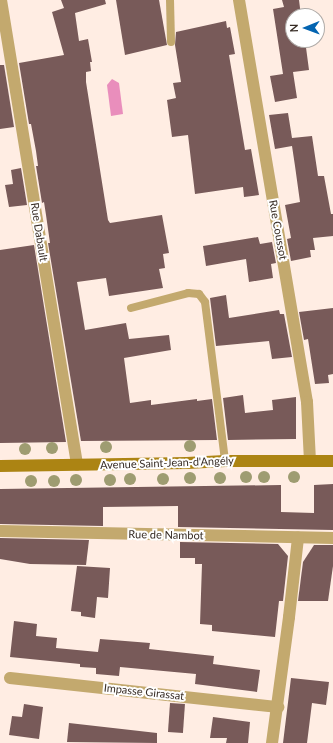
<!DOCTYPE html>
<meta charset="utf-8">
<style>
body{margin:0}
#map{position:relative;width:333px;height:743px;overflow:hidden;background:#ffede3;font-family:Lato,sans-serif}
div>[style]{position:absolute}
.water>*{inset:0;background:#e98ebc}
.building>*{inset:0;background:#785a59;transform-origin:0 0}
.lane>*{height:8px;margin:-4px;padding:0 4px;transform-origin:4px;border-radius:4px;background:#c3a96e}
.street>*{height:12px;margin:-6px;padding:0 6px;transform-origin:6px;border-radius:6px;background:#c3a96e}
.secondary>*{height:12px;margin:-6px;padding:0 6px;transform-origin:6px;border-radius:6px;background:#ac8413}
.trees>*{width:12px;height:12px;margin:-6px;border-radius:50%;background:#9e9c71}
span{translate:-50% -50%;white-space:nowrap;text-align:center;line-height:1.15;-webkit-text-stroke:4px #fff;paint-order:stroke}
.street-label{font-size:11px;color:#372c25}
.north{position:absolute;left:285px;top:8px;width:40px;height:40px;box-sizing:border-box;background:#fff;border:1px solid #afaba8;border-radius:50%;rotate:269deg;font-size:11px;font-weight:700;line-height:16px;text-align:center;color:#372c25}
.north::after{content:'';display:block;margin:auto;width:14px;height:18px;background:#0364b1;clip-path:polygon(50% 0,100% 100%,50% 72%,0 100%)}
</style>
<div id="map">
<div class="water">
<div style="clip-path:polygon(112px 79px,119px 83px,123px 114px,111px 116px,107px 85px)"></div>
</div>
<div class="building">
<div style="clip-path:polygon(61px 0,105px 0,106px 4px,75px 13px,79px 41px,88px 39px,92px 62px,90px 62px,91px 71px,86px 72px,86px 82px,108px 220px,110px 223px,162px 215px,169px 253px,163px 254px,165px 268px,159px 269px,163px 288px,109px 296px,106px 278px,77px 282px,85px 330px,126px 323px,129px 339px,169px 335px,171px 350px,124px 358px,130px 403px,151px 400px,151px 405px,197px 399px,197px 401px,212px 399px,217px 440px,81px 441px,48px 243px,50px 243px,46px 215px,44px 202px,42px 203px,36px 166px,38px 166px,36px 151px,31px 124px,29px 124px,19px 63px,64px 55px,52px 12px,64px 8px)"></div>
<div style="clip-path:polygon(116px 0,159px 0,167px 45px,125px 55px)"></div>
<div style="clip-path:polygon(282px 0,299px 0,301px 16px,293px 16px,293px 40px,305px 40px,309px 70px,293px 72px,297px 98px,275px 102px,270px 76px,283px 74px,273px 9px,284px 7px)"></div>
<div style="clip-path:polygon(226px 21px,227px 28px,230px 27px,235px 54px,229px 55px,245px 150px,251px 149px,259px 195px,244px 197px,243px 187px,195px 194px,188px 135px,172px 137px,167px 100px,176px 98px,173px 83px,181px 82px,175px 45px,176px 32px)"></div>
<div style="clip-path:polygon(0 65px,4px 65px,14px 127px,0 129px)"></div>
<div style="clip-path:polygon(288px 113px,292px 138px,312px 136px,318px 176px,324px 176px,331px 214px,333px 214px,333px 236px,313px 238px,315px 250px,310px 250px,311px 257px,291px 261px,287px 239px,291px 238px,285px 205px,300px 202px,295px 166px,292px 146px,275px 149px,269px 115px)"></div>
<div style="clip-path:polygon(21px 168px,27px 205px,9px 207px,5px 185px,13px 184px,11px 170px)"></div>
<div style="clip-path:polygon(258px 237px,260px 244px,272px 242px,276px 263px,271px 264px,273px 278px,249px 282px,246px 259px,206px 266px,203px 246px)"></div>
<div style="clip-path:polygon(34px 245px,66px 442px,0 443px,0 250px)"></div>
<div style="clip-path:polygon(226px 295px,229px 318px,279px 310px,280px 314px,284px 314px,292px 357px,272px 359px,269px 341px,216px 346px,210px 298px)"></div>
<div style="clip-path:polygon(333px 308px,333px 374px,328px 375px,329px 383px,315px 384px,308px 339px,304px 340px,299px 312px)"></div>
<div style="clip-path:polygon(243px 395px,245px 413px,273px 410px,272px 400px,296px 397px,296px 439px,228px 440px,223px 398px)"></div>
<div style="clip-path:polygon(333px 484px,333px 530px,178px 527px,178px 506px,103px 507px,103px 526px,0 524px,0 489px,281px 485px,281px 512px,314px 513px,314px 485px)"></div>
<div style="clip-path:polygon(0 538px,89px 540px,86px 565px,30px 564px,0 559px)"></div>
<div style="clip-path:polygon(180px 542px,278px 544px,288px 556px,283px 601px,279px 601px,275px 637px,212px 631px,212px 625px,200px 624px,202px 564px,195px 564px,195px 558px,180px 558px)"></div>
<div style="clip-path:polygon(314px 545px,333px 545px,333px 566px,328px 601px,298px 601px,303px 562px)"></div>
<div style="clip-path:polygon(77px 566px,110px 568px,108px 598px,97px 597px,95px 618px,81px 616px,81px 612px,71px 611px)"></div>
<div style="clip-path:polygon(14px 621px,37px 624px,36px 636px,57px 638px,56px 648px,98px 652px,100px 639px,150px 643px,149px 649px,214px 656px,213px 664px,260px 670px,257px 692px,195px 684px,196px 674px,120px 667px,119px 676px,96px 674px,96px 668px,80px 667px,80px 664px,10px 657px)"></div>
<div style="clip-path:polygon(291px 678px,329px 682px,326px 705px,312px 703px,307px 743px,283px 743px)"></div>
<div style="left:170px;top:703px;width:15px;height:29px;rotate:4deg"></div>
<div style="clip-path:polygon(24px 704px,43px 707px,39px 739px,9px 735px,12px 716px,22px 717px)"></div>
<div style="clip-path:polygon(213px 717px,250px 722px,248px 743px,226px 743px,227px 738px,210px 738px)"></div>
<div style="clip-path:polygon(69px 723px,157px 733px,157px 743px,67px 742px)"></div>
</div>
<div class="lane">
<div style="left:170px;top:0;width:42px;rotate:88.6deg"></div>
<div style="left:131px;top:308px;width:59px;rotate:-14.7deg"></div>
<div style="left:188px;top:293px;width:11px;rotate:5deg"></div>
<div style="left:199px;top:294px;width:10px;rotate:53deg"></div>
<div style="left:205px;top:302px;width:160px;rotate:82.8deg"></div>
</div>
<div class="street">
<div style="left:1px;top:0;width:471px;rotate:80.7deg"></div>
<div style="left:239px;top:0;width:408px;rotate:80.4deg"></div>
<div style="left:307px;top:402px;width:59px;rotate:87.1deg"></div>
<div style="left:0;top:531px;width:333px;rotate:1.2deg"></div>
<div style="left:10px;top:678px;width:270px;rotate:6.2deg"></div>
<div style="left:272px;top:743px;width:127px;rotate:-82.3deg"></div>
<div style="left:289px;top:617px;width:80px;rotate:-83.5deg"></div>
</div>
<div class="secondary">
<div style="left:0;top:466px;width:187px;rotate:-0.9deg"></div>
<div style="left:187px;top:463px;width:38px;rotate:-3deg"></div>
<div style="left:225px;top:461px;width:108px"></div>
</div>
<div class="trees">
<div style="left:190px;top:446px"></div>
<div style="left:106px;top:447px"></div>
<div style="left:52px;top:448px"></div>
<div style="left:25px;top:449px"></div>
<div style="left:246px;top:477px"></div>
<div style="left:264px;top:477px"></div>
<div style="left:294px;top:477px"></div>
<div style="left:190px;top:478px"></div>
<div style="left:220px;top:478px"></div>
<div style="left:130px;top:479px"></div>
<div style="left:163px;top:479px"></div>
<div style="left:76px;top:480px"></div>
<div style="left:110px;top:480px"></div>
<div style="left:31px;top:481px"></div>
<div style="left:54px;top:481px"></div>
</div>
<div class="street-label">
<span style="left:278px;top:230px;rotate:80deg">Rue Coussot</span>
<span style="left:39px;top:232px;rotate:81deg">Rue Dabault</span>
<span style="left:167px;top:463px;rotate:-2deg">Avenue Saint-Jean-d'Angély</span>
<span style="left:166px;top:535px;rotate:1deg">Rue de Nambot</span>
<span style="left:144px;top:692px;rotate:6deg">Impasse Girassat</span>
</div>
<div class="north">N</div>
</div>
